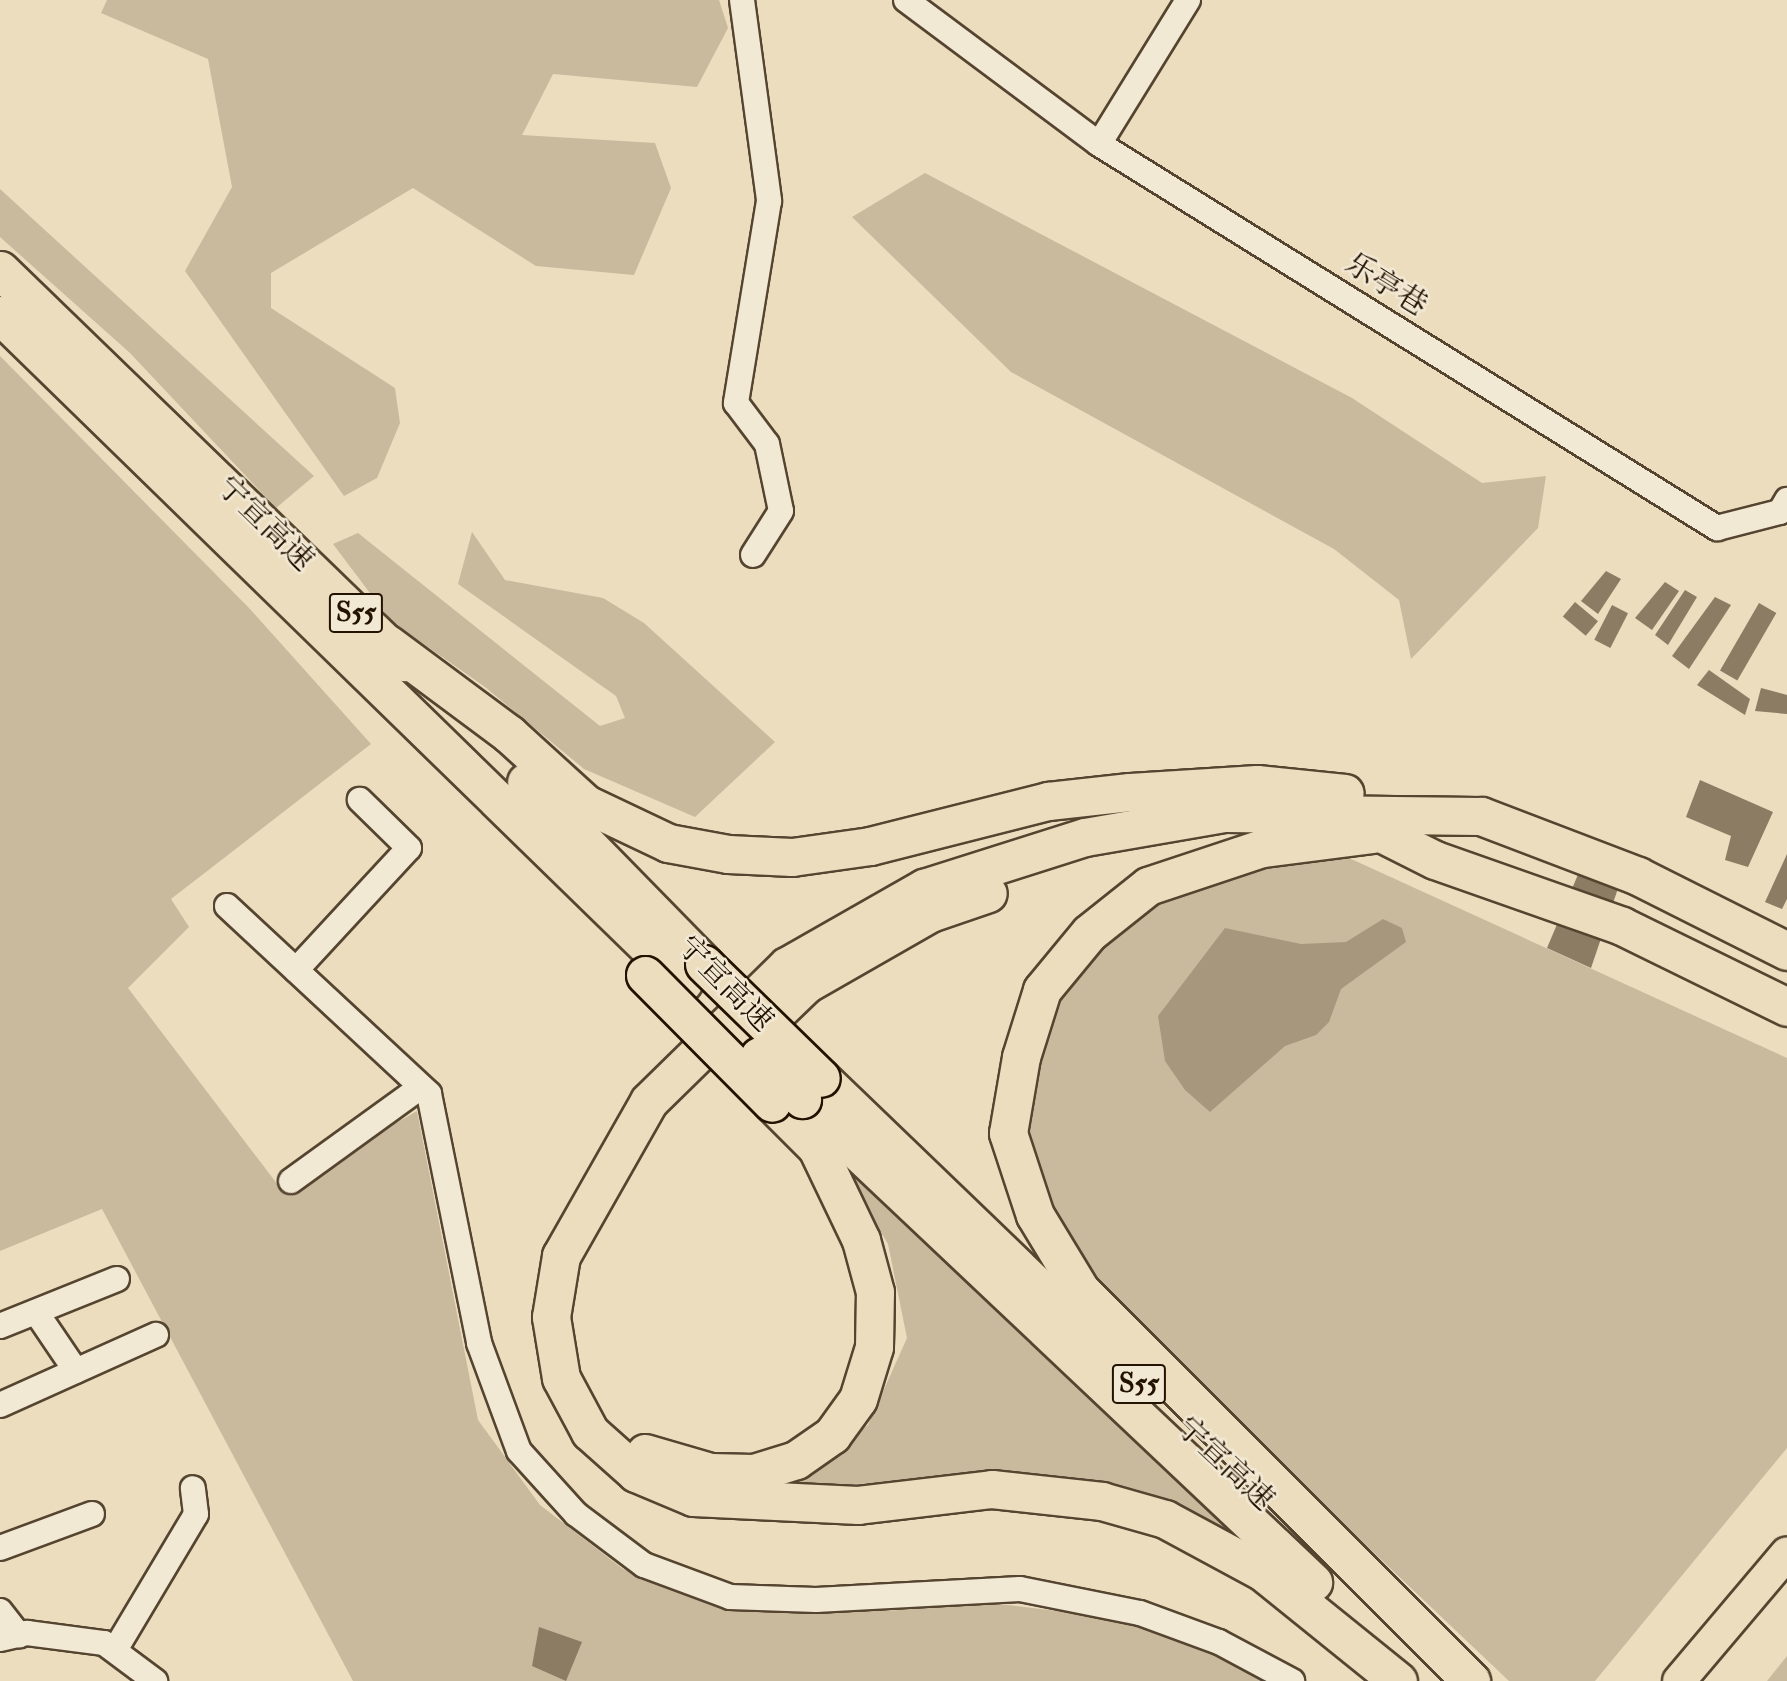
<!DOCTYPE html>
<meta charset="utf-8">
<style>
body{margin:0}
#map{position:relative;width:1787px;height:1681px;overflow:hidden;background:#ebddbe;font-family:"IM FELL Double Pica","Noto Serif SC",serif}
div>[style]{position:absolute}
.green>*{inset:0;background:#c9ba9e}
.water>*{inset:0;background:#a7987d}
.building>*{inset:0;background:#8b7c63;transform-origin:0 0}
.roads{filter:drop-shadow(2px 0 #554530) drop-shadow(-2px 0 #554530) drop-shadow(0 2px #554530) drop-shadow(0 -2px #554530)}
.minor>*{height:24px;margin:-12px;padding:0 12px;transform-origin:12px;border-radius:12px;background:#f2e9d5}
.major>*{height:32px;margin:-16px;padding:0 16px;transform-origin:16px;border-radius:16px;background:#ebddbe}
.highway>*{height:37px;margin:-18.5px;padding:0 18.5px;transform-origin:18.5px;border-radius:18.5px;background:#ebddbe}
.bridges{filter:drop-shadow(2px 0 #231200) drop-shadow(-2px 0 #231200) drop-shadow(0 2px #231200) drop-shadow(0 -2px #231200)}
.highway-bridge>*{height:37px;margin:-18.5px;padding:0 18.5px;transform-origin:18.5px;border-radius:18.5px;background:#ebddbe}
span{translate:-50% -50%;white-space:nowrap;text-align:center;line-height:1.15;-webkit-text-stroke:5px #f2e9d5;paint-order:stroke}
.shield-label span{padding:2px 5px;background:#f2e9d5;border:2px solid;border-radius:5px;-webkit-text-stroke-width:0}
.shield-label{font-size:28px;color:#231200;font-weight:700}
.street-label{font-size:30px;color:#231200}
</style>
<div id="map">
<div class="green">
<div style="clip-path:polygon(107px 0,719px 0,728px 28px,697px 87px,553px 74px,522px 135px,655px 143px,671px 188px,634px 275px,536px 266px,413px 188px,271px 273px,271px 308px,395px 388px,400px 423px,377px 478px,344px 496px,185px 271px,232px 187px,208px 59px,101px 13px)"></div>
<div style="clip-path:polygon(925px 173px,1352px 398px,1482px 483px,1546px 476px,1538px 528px,1411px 659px,1399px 600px,1334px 549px,1011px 372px,852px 217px)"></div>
<div style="clip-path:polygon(0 189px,314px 476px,276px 508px,130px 353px,0 237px)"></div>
<div style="clip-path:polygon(0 356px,250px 609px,371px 744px,171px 899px,189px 927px,128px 988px,281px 1189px,417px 1111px,478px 1420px,540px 1505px,623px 1569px,728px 1608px,886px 1611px,992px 1603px,1147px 1622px,1273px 1681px,353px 1681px,102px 1209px,0 1251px)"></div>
<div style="clip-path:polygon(472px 532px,505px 580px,603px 598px,644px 623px,775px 742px,695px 817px,584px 769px,485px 687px,391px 621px,333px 544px,358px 533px,600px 726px,625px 718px,616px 696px,458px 584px)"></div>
<div style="clip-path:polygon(1327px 848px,1787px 1058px,1787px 1448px,1595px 1681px,1509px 1681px,1143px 1334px,1089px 1274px,1028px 1169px,1033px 1052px,1059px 989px,1099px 938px,1168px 888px)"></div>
<div style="clip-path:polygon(832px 1150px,1257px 1548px,1155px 1503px,1052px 1476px,732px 1489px,792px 1480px,868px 1425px,907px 1338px,888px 1244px)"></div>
<div style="clip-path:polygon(1787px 1656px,1787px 1681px,1767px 1681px)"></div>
</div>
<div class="water">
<div style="clip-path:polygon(1383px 919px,1402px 928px,1406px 942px,1341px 989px,1329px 1022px,1316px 1035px,1285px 1046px,1210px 1112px,1185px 1090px,1165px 1061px,1158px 1016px,1225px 928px,1301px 944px,1346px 942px)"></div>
</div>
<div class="building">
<div style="clip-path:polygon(1606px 571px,1621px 579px,1598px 614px,1581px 601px)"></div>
<div style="clip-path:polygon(1665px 582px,1679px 591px,1652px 630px,1635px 618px)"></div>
<div style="clip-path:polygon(1685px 590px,1697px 597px,1668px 645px,1655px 635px)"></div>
<div style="clip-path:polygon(1715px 597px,1731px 605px,1689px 669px,1672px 656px)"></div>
<div style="left:1575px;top:602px;width:30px;height:19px;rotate:40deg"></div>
<div style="left:1759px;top:603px;width:20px;height:78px;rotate:30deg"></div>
<div style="left:1612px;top:605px;width:18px;height:39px;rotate:27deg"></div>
<div style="clip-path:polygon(1709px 670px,1750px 699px,1745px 715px,1697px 685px)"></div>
<div style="clip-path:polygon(1761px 688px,1787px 695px,1787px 714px,1755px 711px)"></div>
<div style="clip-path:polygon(1700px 780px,1773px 812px,1748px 867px,1725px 860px,1731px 836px,1686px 817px)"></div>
<div style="clip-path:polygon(1593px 839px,1630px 853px,1591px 968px,1547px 948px)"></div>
<div style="clip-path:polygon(1787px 854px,1787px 899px,1782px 909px,1765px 902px)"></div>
<div style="clip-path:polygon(539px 1627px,582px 1642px,566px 1681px,532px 1666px)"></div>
</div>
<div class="roads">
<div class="minor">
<div style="left:742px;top:0;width:203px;rotate:82.3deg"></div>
<div style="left:769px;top:201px;width:205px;rotate:99.3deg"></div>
<div style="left:736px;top:403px;width:51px;rotate:52.9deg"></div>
<div style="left:767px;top:444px;width:68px;rotate:78.2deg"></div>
<div style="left:781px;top:511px;width:52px;rotate:122.5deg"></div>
<div style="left:906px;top:0;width:241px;rotate:36.7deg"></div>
<div style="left:1188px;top:0;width:169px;rotate:121.7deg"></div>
<div style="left:1099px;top:144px;width:728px;rotate:31.86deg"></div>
<div style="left:1717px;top:528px;width:65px;rotate:-14.3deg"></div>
<div style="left:1780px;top:512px;width:14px;rotate:-60deg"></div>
<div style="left:227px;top:906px;width:276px;rotate:42.9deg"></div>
<div style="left:429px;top:1094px;width:254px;rotate:78.6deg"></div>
<div style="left:479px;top:1343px;width:115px;rotate:69.7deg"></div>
<div style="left:519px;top:1451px;width:85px;rotate:47.9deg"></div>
<div style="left:576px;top:1514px;width:85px;rotate:36.9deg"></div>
<div style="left:644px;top:1565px;width:92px;rotate:20.4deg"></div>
<div style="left:730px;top:1597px;width:86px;rotate:2deg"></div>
<div style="left:816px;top:1600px;width:204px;rotate:-3.1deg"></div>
<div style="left:1020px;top:1589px;width:122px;rotate:11.3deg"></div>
<div style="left:1140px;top:1613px;width:84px;rotate:20.2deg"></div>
<div style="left:1219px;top:1642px;width:83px;rotate:28.1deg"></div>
<div style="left:296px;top:970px;width:166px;rotate:-47.2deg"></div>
<div style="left:409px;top:848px;width:69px;rotate:-135.6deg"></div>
<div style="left:291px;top:1181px;width:160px;rotate:-35.9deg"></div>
<div style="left:36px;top:1312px;width:71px;rotate:55.9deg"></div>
<div style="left:0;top:1326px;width:126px;rotate:-21.9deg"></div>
<div style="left:0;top:1405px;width:171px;rotate:-24.2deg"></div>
<div style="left:0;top:1548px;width:98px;rotate:-20.3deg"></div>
<div style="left:0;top:1611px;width:31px;rotate:52deg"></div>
<div style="left:0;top:1639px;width:28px;rotate:-13deg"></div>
<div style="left:27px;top:1633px;width:78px;rotate:7.4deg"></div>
<div style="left:104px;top:1643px;width:64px;rotate:36.7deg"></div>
<div style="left:115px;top:1650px;width:158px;rotate:-59.2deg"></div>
<div style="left:196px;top:1514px;width:26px;rotate:-97deg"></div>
</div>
<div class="major">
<div style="left:1679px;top:1681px;width:167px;rotate:-49.8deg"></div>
</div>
<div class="highway">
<div style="left:0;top:270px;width:564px;rotate:44.07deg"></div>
<div style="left:0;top:315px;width:955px;rotate:44.28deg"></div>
<div style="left:388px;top:644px;width:151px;rotate:36.6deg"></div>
<div style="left:509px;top:734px;width:104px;rotate:42.3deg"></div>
<div style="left:586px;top:804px;width:91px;rotate:25.4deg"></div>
<div style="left:668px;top:843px;width:61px;rotate:10.4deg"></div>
<div style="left:728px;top:854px;width:64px;rotate:2.7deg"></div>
<div style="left:792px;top:857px;width:79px;rotate:-8deg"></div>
<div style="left:870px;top:846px;width:184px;rotate:-14.2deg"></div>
<div style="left:1048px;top:801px;width:82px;rotate:-6.3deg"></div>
<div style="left:1130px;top:792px;width:127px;rotate:-3.6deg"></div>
<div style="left:1257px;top:784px;width:88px;rotate:5.8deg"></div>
<div style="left:526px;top:782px;width:255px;rotate:45.6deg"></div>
<div style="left:1345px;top:829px;width:36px;rotate:6deg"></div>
<div style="left:1381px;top:833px;width:60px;rotate:26.6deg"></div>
<div style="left:1435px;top:860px;width:198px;rotate:19.4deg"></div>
<div style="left:1622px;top:926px;width:184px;rotate:26.1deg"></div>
<div style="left:1373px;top:834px;width:112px;rotate:172.8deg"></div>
<div style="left:1262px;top:848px;width:120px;rotate:161.6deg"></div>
<div style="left:1148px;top:886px;width:75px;rotate:141.5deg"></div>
<div style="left:1089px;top:933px;width:74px;rotate:129.5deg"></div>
<div style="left:1042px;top:990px;width:70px;rotate:107.4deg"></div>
<div style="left:1021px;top:1057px;width:77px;rotate:99.7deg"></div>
<div style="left:1008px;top:1133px;width:86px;rotate:71.8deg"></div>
<div style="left:1035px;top:1215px;width:89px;rotate:58.8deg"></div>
<div style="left:1081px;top:1291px;width:552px;rotate:45deg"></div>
<div style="left:753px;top:1035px;width:74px;rotate:-43.9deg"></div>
<div style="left:806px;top:984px;width:143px;rotate:-29.8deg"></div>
<div style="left:930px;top:913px;width:61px;rotate:-19deg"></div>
<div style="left:821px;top:1078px;width:441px;rotate:43.9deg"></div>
<div style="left:803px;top:1100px;width:702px;rotate:43.38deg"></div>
<div style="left:645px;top:1453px;width:68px;rotate:16.3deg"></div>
<div style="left:710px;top:1472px;width:44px;rotate:1.3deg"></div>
<div style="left:754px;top:1473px;width:44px;rotate:-17.2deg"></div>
<div style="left:796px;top:1460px;width:44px;rotate:-34.8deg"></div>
<div style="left:832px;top:1435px;width:44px;rotate:-54.2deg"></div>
<div style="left:858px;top:1399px;width:54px;rotate:-72.9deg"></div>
<div style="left:874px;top:1347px;width:55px;rotate:-89deg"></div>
<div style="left:875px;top:1292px;width:54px;rotate:-105.1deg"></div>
<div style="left:861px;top:1240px;width:102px;rotate:-115.6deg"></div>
<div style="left:817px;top:1148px;width:64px;rotate:-135deg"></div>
<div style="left:1398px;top:1681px;width:174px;rotate:-141.1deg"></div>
<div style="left:1263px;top:1572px;width:111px;rotate:-151.6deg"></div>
<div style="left:1165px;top:1519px;width:66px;rotate:-164.1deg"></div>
<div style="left:1102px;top:1501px;width:111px;rotate:-173.8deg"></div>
<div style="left:992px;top:1489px;width:135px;rotate:173.2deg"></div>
<div style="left:858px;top:1505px;width:165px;rotate:-177.2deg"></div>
<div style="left:693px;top:1497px;width:62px;rotate:-157.2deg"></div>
<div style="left:636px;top:1473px;width:62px;rotate:-138.3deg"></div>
<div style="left:590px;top:1432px;width:61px;rotate:-118.2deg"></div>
<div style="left:561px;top:1378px;width:62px;rotate:-99.3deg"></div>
<div style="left:551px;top:1317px;width:62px;rotate:-80.7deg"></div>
<div style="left:561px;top:1256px;width:178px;rotate:-60.4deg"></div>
<div style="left:649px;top:1101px;width:193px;rotate:-44.4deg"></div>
<div style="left:787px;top:966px;width:158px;rotate:-29.7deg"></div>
<div style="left:924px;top:888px;width:169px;rotate:-17.6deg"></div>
<div style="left:1085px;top:837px;width:141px;rotate:-9.8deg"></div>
<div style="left:1224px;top:813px;width:257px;rotate:0.7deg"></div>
<div style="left:1481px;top:816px;width:168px;rotate:20.9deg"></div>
<div style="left:1638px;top:876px;width:167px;rotate:26.7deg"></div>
</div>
</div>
<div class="bridges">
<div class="highway-bridge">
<div style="left:704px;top:964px;width:163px;rotate:44.3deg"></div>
<div style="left:645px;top:975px;width:180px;rotate:45.2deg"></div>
<div style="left:759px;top:1056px;width:61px;rotate:45deg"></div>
</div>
</div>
<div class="shield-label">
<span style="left:356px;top:613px">S55</span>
<span style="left:1139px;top:1384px">S55</span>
</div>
<div class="street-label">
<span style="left:1386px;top:285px;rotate:32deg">乐亭巷</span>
<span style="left:265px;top:524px;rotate:44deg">宁宣高速</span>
<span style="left:725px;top:984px;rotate:45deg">宁宣高速</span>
<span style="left:1225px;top:1464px;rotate:43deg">宁宣高速</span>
</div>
</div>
